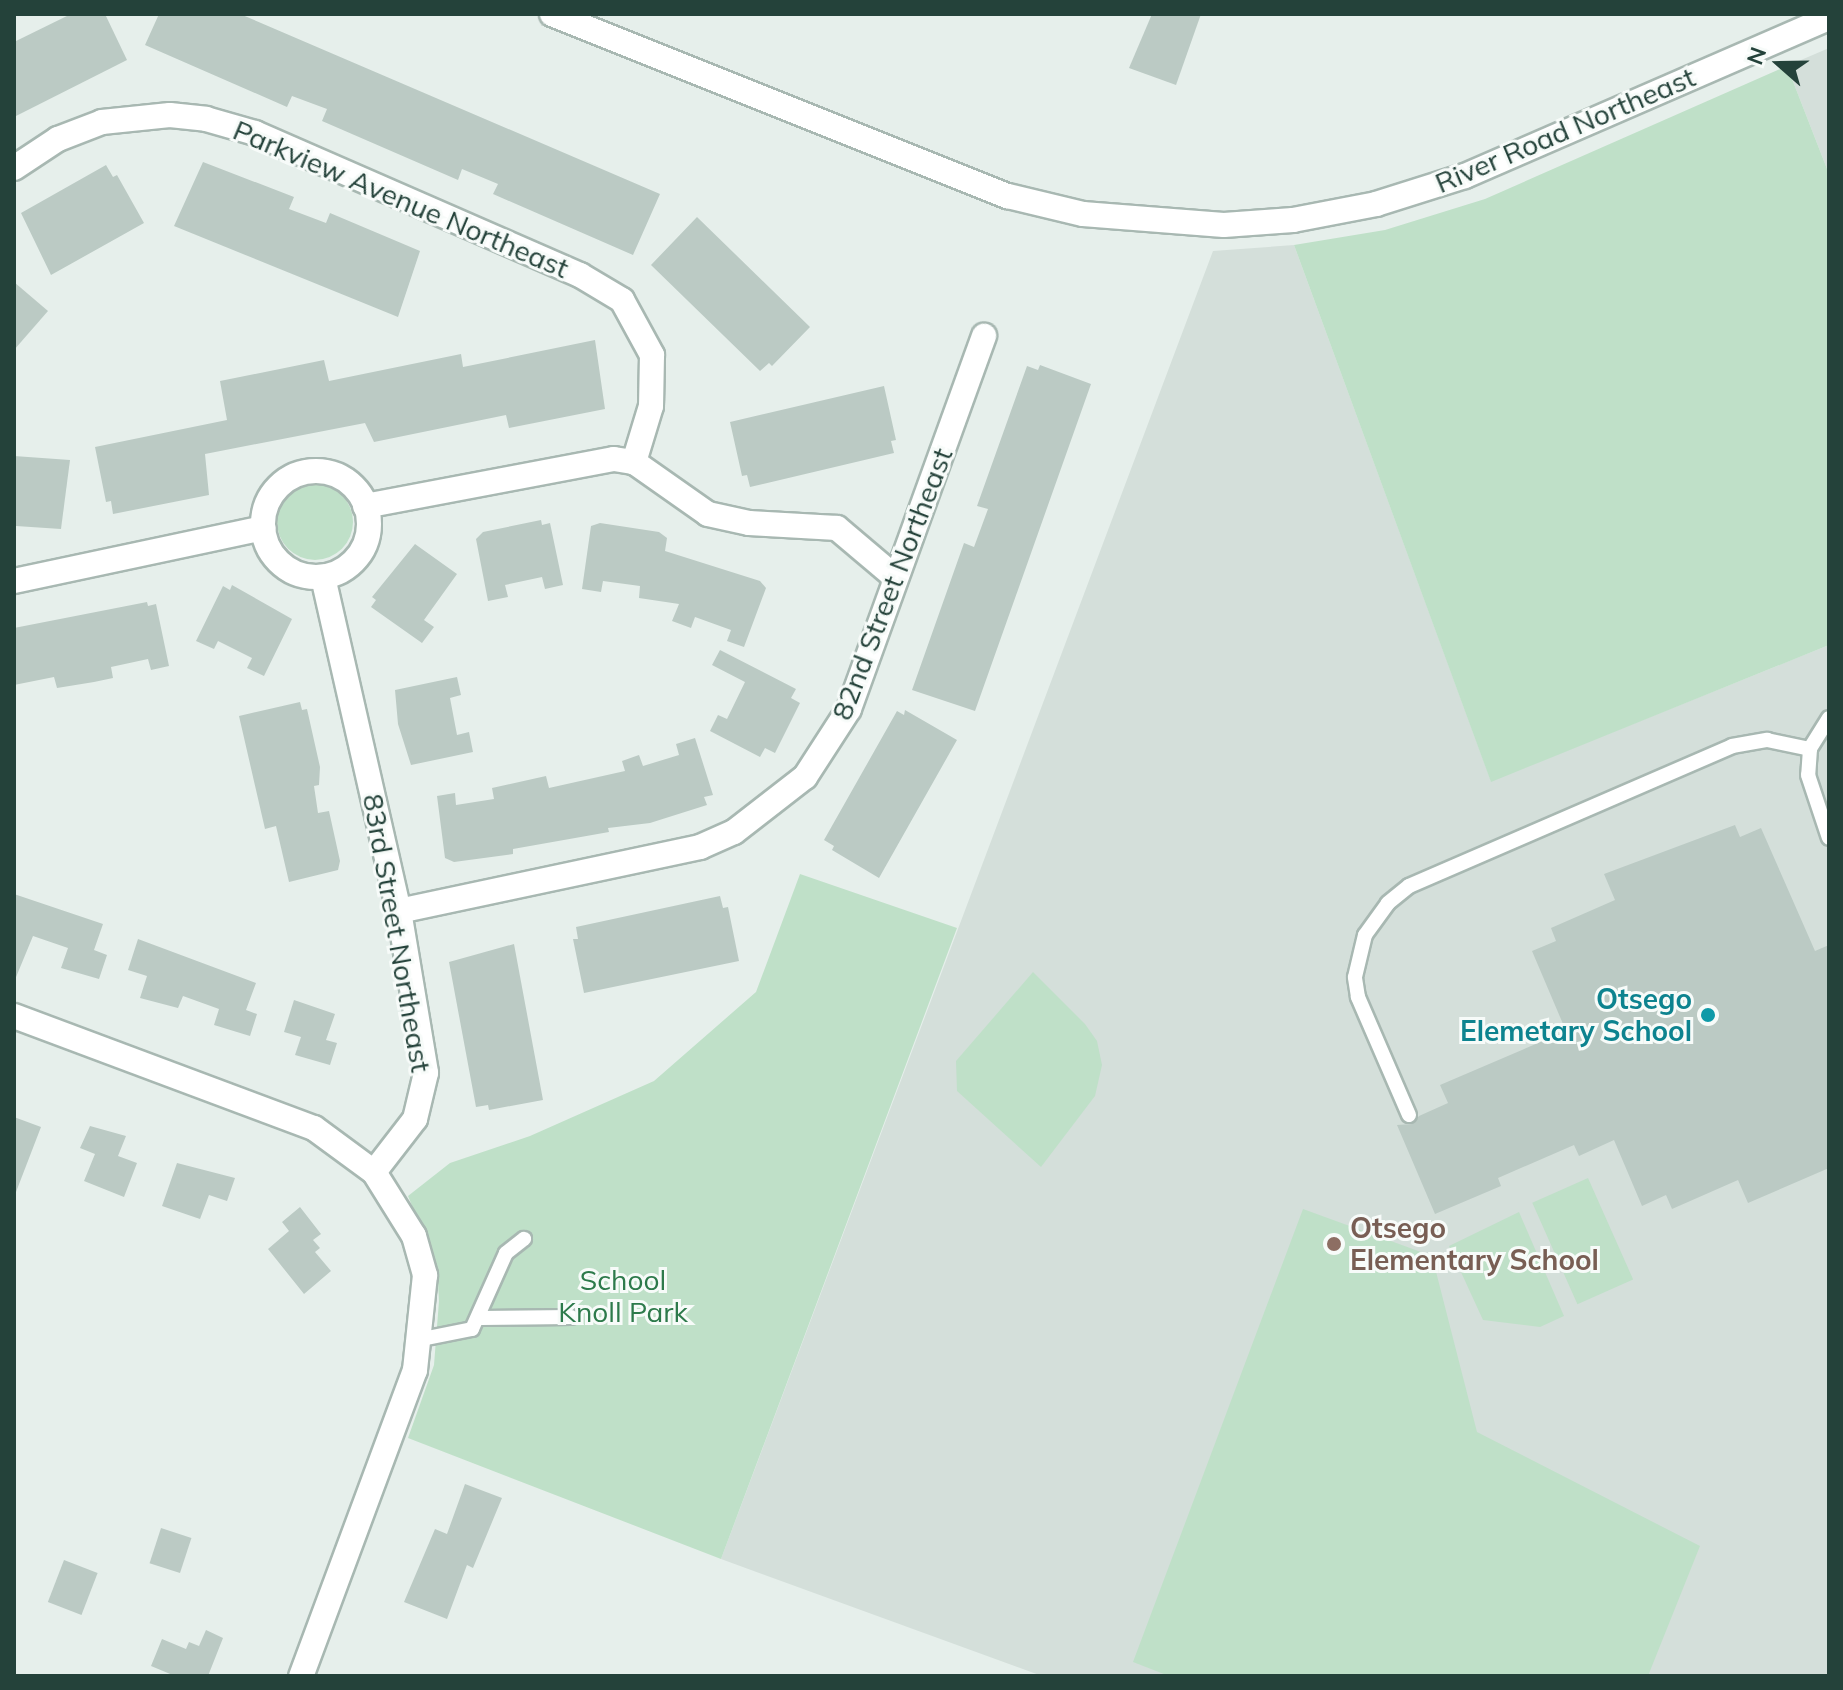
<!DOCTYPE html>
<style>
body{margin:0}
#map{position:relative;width:1843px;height:1690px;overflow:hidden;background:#e6efeb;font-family:Mulish,sans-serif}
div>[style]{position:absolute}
.built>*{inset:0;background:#d4dfda}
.green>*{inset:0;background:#bfe0c8;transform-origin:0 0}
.round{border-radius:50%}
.building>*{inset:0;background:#bbcac4;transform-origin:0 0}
.roads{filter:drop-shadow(2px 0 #a8b8b2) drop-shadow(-2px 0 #a8b8b2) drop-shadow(0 2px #a8b8b2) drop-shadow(0 -2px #a8b8b2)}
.service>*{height:14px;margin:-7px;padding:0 7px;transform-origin:7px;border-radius:7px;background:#fff}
.minor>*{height:24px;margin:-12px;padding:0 12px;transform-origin:12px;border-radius:12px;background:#fff}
.minor>.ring{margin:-12px;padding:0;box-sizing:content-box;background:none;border:24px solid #fff;border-radius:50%}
.secondary>*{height:24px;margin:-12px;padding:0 12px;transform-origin:12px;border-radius:12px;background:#fff}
.dots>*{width:22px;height:22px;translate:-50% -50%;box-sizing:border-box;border:4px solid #f7fbf9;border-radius:50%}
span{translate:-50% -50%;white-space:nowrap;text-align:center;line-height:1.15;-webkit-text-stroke:6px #f7fbf9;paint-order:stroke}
.street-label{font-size:28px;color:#24423a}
.culture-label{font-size:28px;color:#0d838f;font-weight:700}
.right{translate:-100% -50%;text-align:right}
.education-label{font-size:28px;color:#785e54;font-weight:700}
.left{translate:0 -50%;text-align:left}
.park-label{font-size:28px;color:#2d7a4b}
.frame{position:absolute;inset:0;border:16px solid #24423a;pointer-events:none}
.north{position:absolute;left:1739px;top:24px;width:80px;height:80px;-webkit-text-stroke:6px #f7fbf9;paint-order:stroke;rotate:290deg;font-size:22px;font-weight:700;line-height:32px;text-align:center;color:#24423a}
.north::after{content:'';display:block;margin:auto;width:28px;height:36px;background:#24423a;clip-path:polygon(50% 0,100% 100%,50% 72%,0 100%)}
</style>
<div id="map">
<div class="built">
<div style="clip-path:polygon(1829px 48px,1829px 174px,1787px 66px)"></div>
<div style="clip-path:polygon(1294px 245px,1491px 781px,1829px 645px,1829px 1676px,1042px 1676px,721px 1559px,1213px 251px)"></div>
</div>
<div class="green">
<div style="clip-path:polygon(1787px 66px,1829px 174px,1829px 645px,1491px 782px,1294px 245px,1385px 230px,1485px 199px)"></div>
<div class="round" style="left:277px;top:484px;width:76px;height:76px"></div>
<div style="clip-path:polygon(800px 874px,957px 928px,721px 1559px,408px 1438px,434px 1365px,439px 1301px,437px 1266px,408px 1196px,450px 1163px,530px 1136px,654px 1081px,756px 992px)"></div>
<div style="clip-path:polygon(1033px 972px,1085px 1024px,1097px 1041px,1102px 1065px,1095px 1096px,1041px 1167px,957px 1091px,956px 1061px)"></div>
<div style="left:1588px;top:1178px;width:111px;height:61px;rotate:66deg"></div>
<div style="clip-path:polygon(1303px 1209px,1432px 1256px,1477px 1432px,1700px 1546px,1648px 1676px,1169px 1676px,1133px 1662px)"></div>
<div style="clip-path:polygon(1519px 1212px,1564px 1316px,1540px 1327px,1483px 1320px,1449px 1246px)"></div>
</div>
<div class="building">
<div style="clip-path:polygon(71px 14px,105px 14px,127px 60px,14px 117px,14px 42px)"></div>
<div style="clip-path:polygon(159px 14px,240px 14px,660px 194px,633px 255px,493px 194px,498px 184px,462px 169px,458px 180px,322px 121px,327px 109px,292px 96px,287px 107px,145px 45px)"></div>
<div style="clip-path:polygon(1152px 14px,1201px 14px,1176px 85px,1129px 68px)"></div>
<div style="clip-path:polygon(203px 162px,294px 197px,289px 209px,326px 223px,330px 213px,420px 251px,398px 317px,174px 226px)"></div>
<div style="clip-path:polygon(106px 165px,113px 177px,117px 175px,144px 223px,51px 275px,21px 213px)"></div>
<div style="clip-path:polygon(697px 217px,810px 327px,772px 366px,769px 363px,760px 371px,651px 265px)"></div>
<div style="clip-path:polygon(14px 282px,48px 311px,14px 350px)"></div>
<div style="clip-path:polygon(595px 340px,605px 409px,509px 428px,506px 415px,374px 442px,365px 423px,205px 454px,209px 495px,113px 514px,111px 501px,106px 502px,95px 447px,227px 420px,220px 381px,324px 360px,329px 381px,461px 354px,463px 367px)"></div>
<div style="clip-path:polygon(1040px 365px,1091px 384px,975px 711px,912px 690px,964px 543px,974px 547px,988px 509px,977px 506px,1027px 366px,1038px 370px)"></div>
<div style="clip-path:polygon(884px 386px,896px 440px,891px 441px,894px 453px,750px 487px,747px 475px,742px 476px,730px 422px)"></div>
<div style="clip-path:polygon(14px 456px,70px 460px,61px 529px,16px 526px)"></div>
<div style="clip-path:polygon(541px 520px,542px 525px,550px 523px,563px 585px,545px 589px,542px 577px,505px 585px,508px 597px,488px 601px,476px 539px,483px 532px)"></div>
<div style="clip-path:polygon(600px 523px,659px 532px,667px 538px,665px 551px,760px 581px,766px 588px,744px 647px,727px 641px,731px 630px,695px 617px,691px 628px,672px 621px,679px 604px,639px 598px,640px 586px,603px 581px,601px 592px,582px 589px,591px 526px)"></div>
<div style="clip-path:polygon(415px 544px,457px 574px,424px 620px,434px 627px,422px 643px,371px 607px,376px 600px,372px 597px)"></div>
<div style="clip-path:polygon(232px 585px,292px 619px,264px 676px,247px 668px,252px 658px,218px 641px,214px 649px,196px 641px,223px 586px,230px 590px)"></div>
<div style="clip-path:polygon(147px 602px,148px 606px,156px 604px,169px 666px,151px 670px,148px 659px,111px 667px,113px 678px,94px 682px,57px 688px,54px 677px,14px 685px,14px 628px)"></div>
<div style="clip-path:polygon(720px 650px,796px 689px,791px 698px,800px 703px,775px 753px,765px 748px,760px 757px,710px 731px,718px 715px,727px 719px,745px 682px,712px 665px)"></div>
<div style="clip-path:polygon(457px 677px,461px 695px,450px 698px,457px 735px,469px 732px,473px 752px,411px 765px,398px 724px,395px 690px)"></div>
<div style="clip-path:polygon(300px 702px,302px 710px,307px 709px,320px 767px,319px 785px,314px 786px,318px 813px,329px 811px,340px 861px,338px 870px,289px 882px,276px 826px,265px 829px,239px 716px)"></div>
<div style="clip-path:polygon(905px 710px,957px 740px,879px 878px,832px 850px,834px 846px,824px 840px,897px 711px,904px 715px)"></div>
<div style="clip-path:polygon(695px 738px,713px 795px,704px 797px,707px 805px,650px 823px,608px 828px,609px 832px,513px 849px,513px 854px,454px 862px,445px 858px,437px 796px,455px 793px,456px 805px,494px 799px,492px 788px,546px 776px,549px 788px,625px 771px,622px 761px,639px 755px,643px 766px,679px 755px,676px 744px)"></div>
<div style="clip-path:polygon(1735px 825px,1740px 837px,1761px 828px,1815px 951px,1829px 945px,1829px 1168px,1748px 1203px,1738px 1180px,1672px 1209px,1666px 1195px,1642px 1206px,1614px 1140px,1579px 1156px,1574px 1145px,1498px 1178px,1501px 1186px,1435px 1214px,1397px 1125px,1412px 1124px,1419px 1116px,1448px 1103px,1440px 1085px,1566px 1031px,1532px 951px,1556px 941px,1551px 928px,1615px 900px,1604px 874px)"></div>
<div style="clip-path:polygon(14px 894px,103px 924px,94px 950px,107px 955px,99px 979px,61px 968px,68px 948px,33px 936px,14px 982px)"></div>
<div style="clip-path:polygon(720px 896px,723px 908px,728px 907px,739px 961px,584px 993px,573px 939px,578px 939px,576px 927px)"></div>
<div style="clip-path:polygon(138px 939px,256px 983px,246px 1010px,257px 1014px,250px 1036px,214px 1025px,219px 1009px,183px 996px,178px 1008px,140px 998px,147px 976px,128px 970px)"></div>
<div style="clip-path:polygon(514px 944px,543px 1100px,489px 1110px,488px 1105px,476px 1107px,449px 962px)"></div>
<div style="clip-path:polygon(294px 1000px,335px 1014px,326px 1040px,337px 1043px,330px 1065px,295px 1055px,301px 1037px,284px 1032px)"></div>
<div style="clip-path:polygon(14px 1117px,41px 1127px,16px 1192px,14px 1191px)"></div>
<div style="clip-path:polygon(90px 1126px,126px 1136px,118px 1156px,137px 1163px,124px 1197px,84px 1181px,95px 1154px,80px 1148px)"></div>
<div style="clip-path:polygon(177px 1163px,235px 1178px,227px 1201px,209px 1195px,200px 1219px,162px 1206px)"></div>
<div style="clip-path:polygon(300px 1207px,321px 1234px,313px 1240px,320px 1248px,315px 1252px,331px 1271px,304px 1294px,268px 1249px,289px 1231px,282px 1222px)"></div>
<div style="clip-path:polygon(465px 1484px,502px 1498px,473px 1568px,467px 1565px,447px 1619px,404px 1602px,435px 1529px,447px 1534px)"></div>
<div style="left:161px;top:1528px;width:32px;height:37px;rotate:18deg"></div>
<div style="left:64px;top:1560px;width:36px;height:45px;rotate:21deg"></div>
<div style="clip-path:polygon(206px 1630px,223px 1638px,208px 1676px,175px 1676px,151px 1666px,162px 1639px,186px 1649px,189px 1642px,199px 1646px)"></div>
</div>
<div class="roads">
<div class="service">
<div style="left:1829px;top:718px;width:36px;rotate:122deg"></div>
<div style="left:1810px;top:749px;width:26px;rotate:94deg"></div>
<div style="left:1808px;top:775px;width:66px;rotate:71.6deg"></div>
<div style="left:1409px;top:1115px;width:129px;rotate:-113.4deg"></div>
<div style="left:1358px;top:997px;width:20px;rotate:-99deg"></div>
<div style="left:1355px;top:977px;width:43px;rotate:-76.6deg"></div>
<div style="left:1365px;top:935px;width:39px;rotate:-54deg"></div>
<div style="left:1388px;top:903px;width:27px;rotate:-39deg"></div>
<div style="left:1409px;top:886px;width:352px;rotate:-23.4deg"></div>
<div style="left:1732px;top:746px;width:36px;rotate:-10deg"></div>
<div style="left:1767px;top:740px;width:44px;rotate:11.8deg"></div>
<div style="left:481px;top:1318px;width:90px;rotate:-0.6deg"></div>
<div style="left:422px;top:1339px;width:51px;rotate:-11.3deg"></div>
<div style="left:472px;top:1329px;width:83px;rotate:-65.9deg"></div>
<div style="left:506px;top:1253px;width:23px;rotate:-38deg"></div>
</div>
<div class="minor">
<div style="left:14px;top:168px;width:53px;rotate:-33.4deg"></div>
<div style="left:58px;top:139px;width:47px;rotate:-21.1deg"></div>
<div style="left:102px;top:122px;width:68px;rotate:-5.9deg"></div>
<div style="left:170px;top:115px;width:36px;rotate:6deg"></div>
<div style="left:206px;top:119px;width:51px;rotate:15.9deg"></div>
<div style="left:255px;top:133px;width:355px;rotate:23.6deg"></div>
<div style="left:580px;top:275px;width:49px;rotate:30.8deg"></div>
<div style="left:622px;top:300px;width:63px;rotate:61.4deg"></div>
<div style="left:652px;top:355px;width:51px;rotate:91.1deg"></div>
<div style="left:651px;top:406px;width:59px;rotate:106.9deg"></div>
<div class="ring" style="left:263px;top:471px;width:82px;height:82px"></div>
<div style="left:365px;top:506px;width:253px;rotate:-10.7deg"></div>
<div style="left:614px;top:459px;width:20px;rotate:9deg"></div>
<div style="left:634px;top:462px;width:90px;rotate:35.1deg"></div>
<div style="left:708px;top:514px;width:42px;rotate:12.4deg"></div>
<div style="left:749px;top:523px;width:88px;rotate:3.3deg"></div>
<div style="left:837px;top:528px;width:76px;rotate:40.2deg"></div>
<div style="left:323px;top:577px;width:343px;rotate:77.2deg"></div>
<div style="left:399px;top:911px;width:164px;rotate:80.5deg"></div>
<div style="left:426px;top:1073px;width:47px;rotate:103.4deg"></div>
<div style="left:415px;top:1119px;width:67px;rotate:127.7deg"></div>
<div style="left:14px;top:581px;width:255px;rotate:-12deg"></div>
<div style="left:399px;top:911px;width:308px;rotate:-12deg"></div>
<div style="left:700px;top:847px;width:37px;rotate:-24deg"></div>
<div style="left:734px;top:832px;width:90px;rotate:-37.8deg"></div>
<div style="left:805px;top:777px;width:81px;rotate:-57.1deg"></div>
<div style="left:849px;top:709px;width:397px;rotate:-70.1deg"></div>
<div style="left:14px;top:1016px;width:320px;rotate:20.5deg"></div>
<div style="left:314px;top:1128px;width:74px;rotate:36.3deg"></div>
<div style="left:374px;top:1172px;width:75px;rotate:58deg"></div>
<div style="left:414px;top:1236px;width:41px;rotate:74.2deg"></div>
<div style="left:425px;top:1275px;width:96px;rotate:96deg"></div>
<div style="left:415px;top:1370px;width:327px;rotate:110.4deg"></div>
</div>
<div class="secondary">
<div style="left:552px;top:14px;width:491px;rotate:21.8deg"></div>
<div style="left:1008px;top:196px;width:77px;rotate:13.5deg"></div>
<div style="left:1083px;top:214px;width:141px;rotate:4.5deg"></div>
<div style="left:1224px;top:225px;width:69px;rotate:-4.1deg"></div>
<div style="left:1293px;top:220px;width:85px;rotate:-10.9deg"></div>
<div style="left:1376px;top:204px;width:93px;rotate:-17.5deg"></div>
<div style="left:1465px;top:176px;width:397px;rotate:-23.5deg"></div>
</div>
</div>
<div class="dots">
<div style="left:1708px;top:1015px;background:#0f9aa8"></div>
<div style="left:1334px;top:1244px;background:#8d6e63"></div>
</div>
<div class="street-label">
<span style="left:1565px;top:130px;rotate:-23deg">River Road Northeast</span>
<span style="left:401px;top:199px;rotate:23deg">Parkview Avenue Northeast</span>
<span style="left:892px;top:584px;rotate:-69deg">82nd Street Northeast</span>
<span style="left:397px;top:933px;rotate:80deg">83rd Street Northeast</span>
</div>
<div class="culture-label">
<span class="right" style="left:1692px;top:1015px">Otsego<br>Elemetary School</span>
</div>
<div class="education-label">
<span class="left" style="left:1350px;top:1244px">Otsego<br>Elementary School</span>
</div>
<div class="park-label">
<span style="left:623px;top:1296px">School<br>Knoll Park</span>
</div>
<div class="frame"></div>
<div class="north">N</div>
</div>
